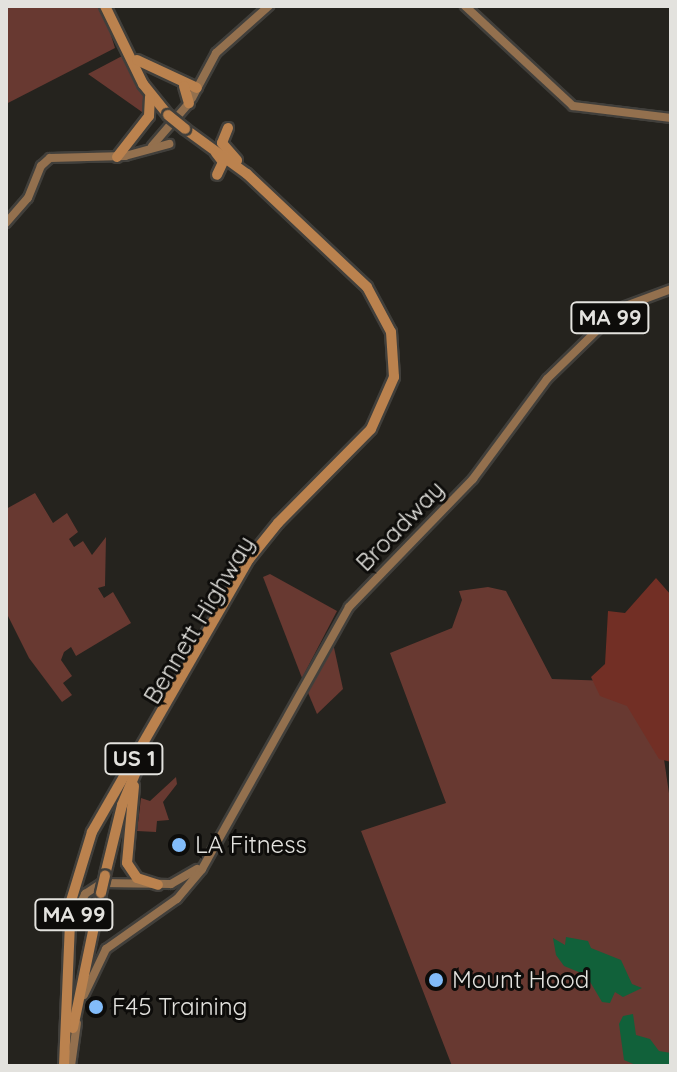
<!DOCTYPE html>
<style>
body{margin:0}
#map{position:relative;width:677px;height:1072px;overflow:hidden;background:#25231e;font-family:Quicksand,sans-serif}
div>[style]{position:absolute}
.green>*{inset:0;background:#683931}
.forest>*{inset:0;background:#722f25}
.water>*{inset:0;background:#11613a}
.roads{filter:drop-shadow(2px 0 #413f3b) drop-shadow(-2px 0 #413f3b) drop-shadow(0 2px #413f3b) drop-shadow(0 -2px #413f3b)}
.major>*{height:8px;margin:-4px;padding:0 4px;transform-origin:4px;border-radius:4px;background:#93704e}
.highway>*{height:10px;margin:-5px;padding:0 5px;transform-origin:5px;border-radius:5px;background:#bb824e}
.bridges{filter:drop-shadow(2px 0 #413f3b) drop-shadow(-2px 0 #413f3b) drop-shadow(0 2px #413f3b) drop-shadow(0 -2px #413f3b)}
.highway-bridge>*{height:10px;margin:-5px;padding:0 5px;transform-origin:5px;border-radius:5px;background:#bb824e}
.dots>*{width:22px;height:22px;translate:-50% -50%;box-sizing:border-box;border:4px solid #0d0c0a;border-radius:50%}
span{translate:-50% -50%;white-space:nowrap;text-align:center;line-height:1.15;-webkit-text-stroke:6px #0d0c0a;paint-order:stroke}
.shield-label span{padding:2px 6px;background:#0d0c0a;border:2px solid;border-radius:6px;-webkit-text-stroke-width:0}
.shield-label{font-size:22px;color:#e3e2de;font-weight:700}
.street-label{font-size:24px;color:#e3e2de}
.poi-label{font-size:24px;color:#e3e2de}
.left{translate:0 -50%;text-align:left}
.frame{position:absolute;inset:0;border:8px solid #e3e2de;pointer-events:none}
</style>
<div id="map">
<div class="green">
<div style="clip-path:polygon(6px 6px,102px 6px,115px 48px,6px 104px)"></div>
<div style="clip-path:polygon(124px 55px,146px 97px,141px 122px,142px 112px,88px 74px)"></div>
<div style="clip-path:polygon(35px 493px,53px 523px,67px 513px,78px 532px,69px 539px,74px 547px,83px 541px,92px 555px,106px 537px,105px 586px,98px 588px,104px 598px,113px 592px,131px 623px,76px 656px,71px 647px,64px 652px,61px 660px,72px 676px,63px 683px,72px 695px,62px 702px,29px 658px,6px 612px,6px 509px)"></div>
<div style="clip-path:polygon(270px 574px,337px 611px,302px 678px,263px 577px)"></div>
<div style="clip-path:polygon(488px 587px,506px 591px,552px 679px,611px 681px,657px 711px,671px 807px,671px 1066px,452px 1066px,361px 831px,446px 803px,390px 653px,452px 628px,462px 600px,459px 591px)"></div>
<div style="clip-path:polygon(333px 643px,343px 689px,317px 714px,306px 688px)"></div>
<div style="clip-path:polygon(176px 777px,177px 784px,163px 802px,169px 820px,157px 821px,156px 832px,137px 831px,141px 798px,150px 801px)"></div>
</div>
<div class="forest">
<div style="clip-path:polygon(656px 578px,671px 595px,671px 762px,659px 759px,627px 706px,600px 696px,591px 677px,605px 664px,608px 611px,625px 613px)"></div>
</div>
<div class="water">
<div style="clip-path:polygon(566px 937px,588px 941px,591px 948px,621px 960px,632px 984px,642px 988px,623px 997px,615px 992px,610px 1003px,602px 1002px,586px 975px,564px 966px,556px 955px,553px 938px,565px 945px)"></div>
<div style="clip-path:polygon(633px 1014px,636px 1035px,650px 1039px,659px 1051px,671px 1053px,671px 1066px,638px 1066px,624px 1060px,619px 1024px,623px 1016px)"></div>
</div>
<div class="roads">
<div class="major">
<div style="left:465px;top:6px;width:147px;rotate:42.8deg"></div>
<div style="left:573px;top:106px;width:99px;rotate:7deg"></div>
<div style="left:192px;top:98px;width:51px;rotate:-61.9deg"></div>
<div style="left:216px;top:53px;width:71px;rotate:-41.6deg"></div>
<div style="left:152px;top:146px;width:57px;rotate:-49.3deg"></div>
<div style="left:6px;top:223px;width:33px;rotate:-49deg"></div>
<div style="left:28px;top:198px;width:35px;rotate:-68deg"></div>
<div style="left:41px;top:166px;width:12px;rotate:-42deg"></div>
<div style="left:50px;top:158px;width:75px;rotate:-1.5deg"></div>
<div style="left:125px;top:156px;width:46px;rotate:-15.3deg"></div>
<div style="left:74px;top:916px;width:25px;rotate:-63deg"></div>
<div style="left:85px;top:894px;width:20px;rotate:-33deg"></div>
<div style="left:102px;top:883px;width:69px;rotate:0.8deg"></div>
<div style="left:171px;top:884px;width:30px;rotate:-30deg"></div>
<div style="left:84px;top:995px;width:51px;rotate:-64.4deg"></div>
<div style="left:106px;top:949px;width:87px;rotate:-35.2deg"></div>
<div style="left:177px;top:899px;width:39px;rotate:-50deg"></div>
<div style="left:202px;top:869px;width:300px;rotate:-60.7deg"></div>
<div style="left:349px;top:607px;width:178px;rotate:-45.9deg"></div>
<div style="left:473px;top:479px;width:124px;rotate:-53.5deg"></div>
<div style="left:547px;top:379px;width:102px;rotate:-44.2deg"></div>
<div style="left:620px;top:308px;width:54px;rotate:-20.4deg"></div>
<div style="left:71px;top:1066px;width:43px;rotate:-82.1deg"></div>
</div>
<div class="highway">
<div style="left:105px;top:6px;width:87px;rotate:64deg"></div>
<div style="left:143px;top:84px;width:40px;rotate:51deg"></div>
<div style="left:137px;top:60px;width:66px;rotate:25deg"></div>
<div style="left:184px;top:86px;width:18px;rotate:74deg"></div>
<div style="left:228px;top:128px;width:16px;rotate:112deg"></div>
<div style="left:222px;top:143px;width:23px;rotate:49deg"></div>
<div style="left:216px;top:153px;width:11px;rotate:52deg"></div>
<div style="left:223px;top:162px;width:14px;rotate:115deg"></div>
<div style="left:117px;top:157px;width:52px;rotate:-52deg"></div>
<div style="left:149px;top:116px;width:19px;rotate:-87deg"></div>
<div style="left:134px;top:786px;width:77px;rotate:95.2deg"></div>
<div style="left:127px;top:863px;width:18px;rotate:56deg"></div>
<div style="left:137px;top:878px;width:22px;rotate:18deg"></div>
<div style="left:105px;top:875px;width:72px;rotate:-76.3deg"></div>
<div style="left:122px;top:805px;width:54px;rotate:-67.2deg"></div>
<div style="left:73px;top:1028px;width:138px;rotate:-78.3deg"></div>
<div style="left:64px;top:1066px;width:165px;rotate:-87.6deg"></div>
<div style="left:71px;top:901px;width:72px;rotate:-73.1deg"></div>
<div style="left:92px;top:832px;width:315px;rotate:-60.1deg"></div>
<div style="left:249px;top:559px;width:46px;rotate:-51.1deg"></div>
<div style="left:278px;top:523px;width:132px;rotate:-45.3deg"></div>
<div style="left:371px;top:429px;width:57px;rotate:-66.1deg"></div>
<div style="left:394px;top:377px;width:45px;rotate:-93.8deg"></div>
<div style="left:391px;top:332px;width:51px;rotate:-118.1deg"></div>
<div style="left:367px;top:287px;width:165px;rotate:-136.7deg"></div>
<div style="left:247px;top:174px;width:77px;rotate:-144deg"></div>
</div>
</div>
<div class="bridges">
<div class="highway-bridge">
<div style="left:168px;top:115px;width:22px;rotate:39deg"></div>
<div style="left:101px;top:893px;width:18px;rotate:-77deg"></div>
</div>
</div>
<div class="dots">
<div style="left:179px;top:845px;background:#82bcfa"></div>
<div style="left:436px;top:980px;background:#82bcfa"></div>
<div style="left:96px;top:1007px;background:#82bcfa"></div>
</div>
<div class="shield-label">
<span style="left:610px;top:318px">MA 99</span>
<span style="left:134px;top:759px">US 1</span>
<span style="left:74px;top:915px">MA 99</span>
</div>
<div class="street-label">
<span style="left:400px;top:526px;rotate:-46deg">Broadway</span>
<span style="left:199px;top:620px;rotate:-59deg">Bennett Highway</span>
</div>
<div class="poi-label">
<span class="left" style="left:195px;top:845px">LA Fitness</span>
<span class="left" style="left:452px;top:980px">Mount Hood</span>
<span class="left" style="left:112px;top:1007px">F45 Training</span>
</div>
<div class="frame"></div>
</div>
